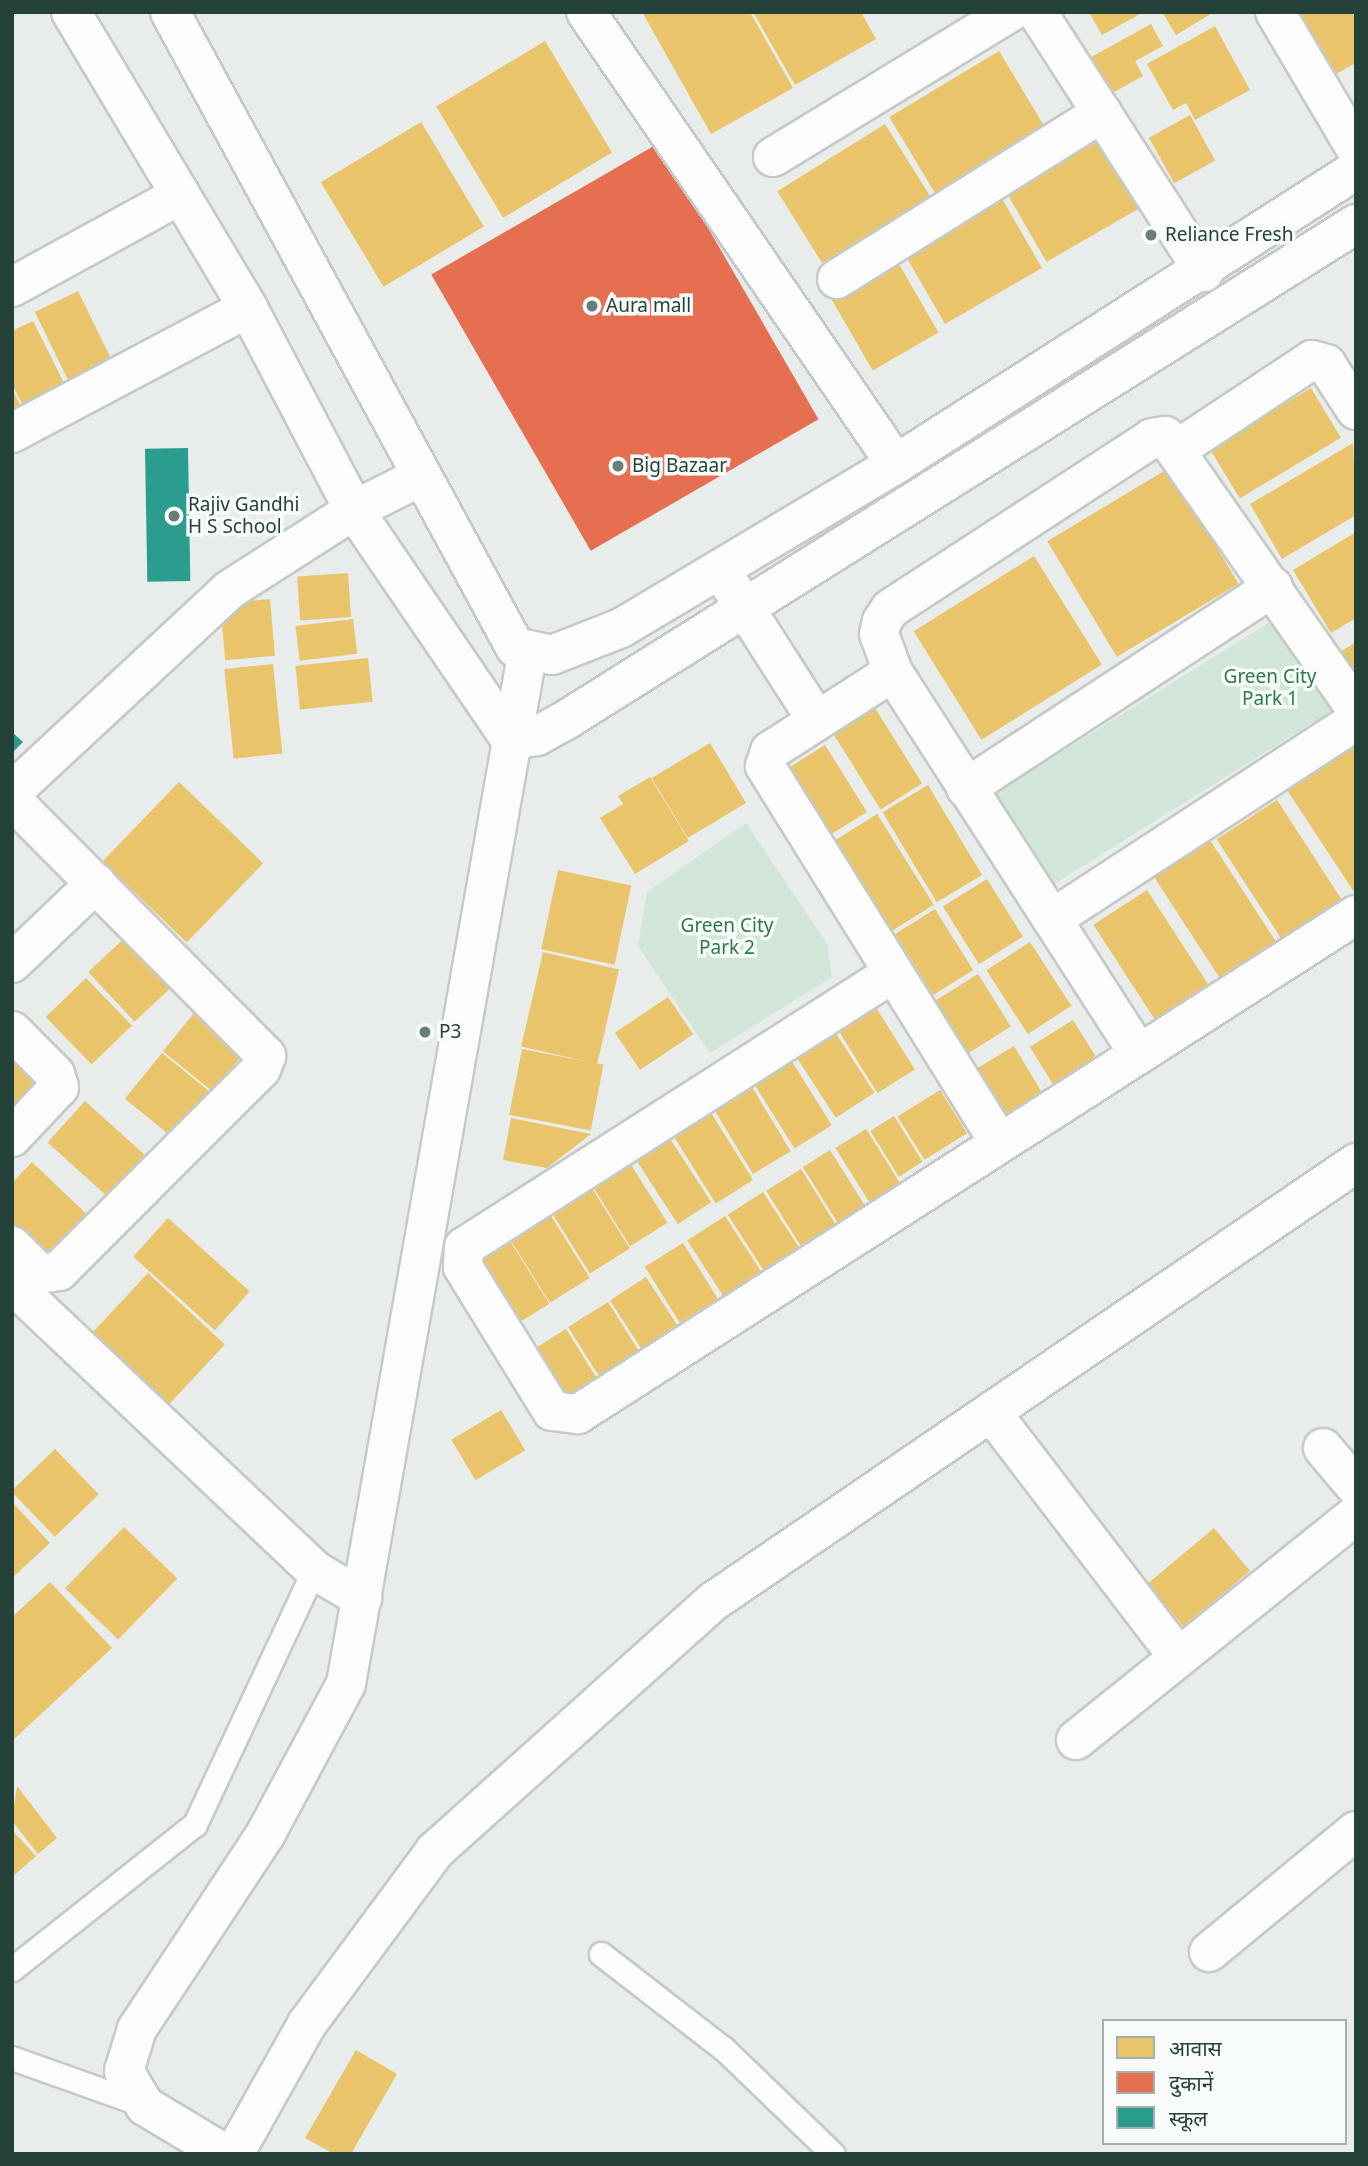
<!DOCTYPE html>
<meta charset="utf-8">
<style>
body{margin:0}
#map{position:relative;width:1368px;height:2166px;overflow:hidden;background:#e8edeb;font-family:"Noto Sans","Noto Sans Devanagari",sans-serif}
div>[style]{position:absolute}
.green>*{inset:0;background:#d1e6d8;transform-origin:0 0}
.homes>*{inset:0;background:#e9c46a;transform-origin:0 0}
.shops>*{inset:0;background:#e76f51;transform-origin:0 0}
.schools>*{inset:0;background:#2a9d8f;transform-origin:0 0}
.roads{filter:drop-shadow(2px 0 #c5cac8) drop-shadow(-2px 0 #c5cac8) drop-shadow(0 2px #c5cac8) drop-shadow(0 -2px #c5cac8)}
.lane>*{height:23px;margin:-11.5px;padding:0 11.5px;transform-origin:11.5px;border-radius:11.5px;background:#fcfcfc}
.street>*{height:38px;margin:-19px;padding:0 19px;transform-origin:19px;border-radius:19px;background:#fcfcfc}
.secondary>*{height:38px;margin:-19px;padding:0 19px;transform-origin:19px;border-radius:19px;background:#fcfcfc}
.dots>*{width:19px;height:19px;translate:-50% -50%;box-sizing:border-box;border:4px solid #f7fbf9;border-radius:50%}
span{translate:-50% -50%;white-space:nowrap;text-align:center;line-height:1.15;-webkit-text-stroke:7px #f7fbf9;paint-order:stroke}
.poi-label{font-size:19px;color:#24423a}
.left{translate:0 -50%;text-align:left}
.park-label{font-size:19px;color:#2d7a4b}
.frame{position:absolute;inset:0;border:14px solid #24423a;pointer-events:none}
.legend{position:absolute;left:1102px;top:2019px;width:245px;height:126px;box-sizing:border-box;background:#f7fbf9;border:2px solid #a3b1ad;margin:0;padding:9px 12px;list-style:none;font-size:21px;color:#24423a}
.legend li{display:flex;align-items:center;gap:14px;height:35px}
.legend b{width:35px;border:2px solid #a3b1ad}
</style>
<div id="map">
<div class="green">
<div style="left:1289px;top:610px;width:108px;height:368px;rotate:58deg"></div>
<div style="clip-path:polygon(746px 823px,827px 944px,832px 977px,710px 1053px,638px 946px,647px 892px)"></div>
</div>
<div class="homes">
<div style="clip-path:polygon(642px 12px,750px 12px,793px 88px,711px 134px)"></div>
<div style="clip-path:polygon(753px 12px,861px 12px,876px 39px,795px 85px)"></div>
<div style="clip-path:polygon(1089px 12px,1144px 12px,1102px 35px)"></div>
<div style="clip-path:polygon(1162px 12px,1214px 12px,1176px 35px)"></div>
<div style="clip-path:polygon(1292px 12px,1356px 12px,1356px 63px,1329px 78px)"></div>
<div style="clip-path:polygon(1151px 24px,1163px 46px,1135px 61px,1143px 76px,1105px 97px,1084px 61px)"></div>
<div style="clip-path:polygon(1215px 26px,1250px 90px,1195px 120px,1186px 103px,1173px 110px,1147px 64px)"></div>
<div style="left:545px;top:41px;width:130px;height:127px;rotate:59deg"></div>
<div style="left:999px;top:51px;width:96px;height:128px;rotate:59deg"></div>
<div style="left:1190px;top:115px;width:52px;height:47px;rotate:61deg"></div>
<div style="left:421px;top:122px;width:122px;height:117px;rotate:59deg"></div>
<div style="left:885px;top:124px;width:95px;height:127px;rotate:58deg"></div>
<div style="left:1102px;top:134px;width:83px;height:112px;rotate:60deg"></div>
<div style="left:1001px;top:197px;width:82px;height:112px;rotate:60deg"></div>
<div style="left:896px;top:259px;width:85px;height:76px;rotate:60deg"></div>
<div style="left:78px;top:291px;width:84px;height:48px;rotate:64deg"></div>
<div style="clip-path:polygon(33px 321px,69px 393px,27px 414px,12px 384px,12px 331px)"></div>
<div style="left:1311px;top:388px;width:58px;height:118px;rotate:59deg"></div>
<div style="clip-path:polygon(12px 389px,26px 416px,12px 423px)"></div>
<div style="clip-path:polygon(1353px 443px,1356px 515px,1282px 559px,1250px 504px)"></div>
<div style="left:1169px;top:468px;width:135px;height:142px;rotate:59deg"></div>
<div style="clip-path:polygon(1356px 532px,1356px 618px,1331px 633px,1293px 570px)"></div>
<div style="left:1034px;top:556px;width:128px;height:142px;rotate:58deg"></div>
<div style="left:348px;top:573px;width:44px;height:51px;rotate:86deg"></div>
<div style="left:270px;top:599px;width:57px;height:50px;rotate:85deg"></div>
<div style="left:353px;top:619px;width:35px;height:58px;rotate:83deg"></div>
<div style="clip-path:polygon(1356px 642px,1356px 689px,1335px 655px)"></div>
<div style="left:368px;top:658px;width:44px;height:73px;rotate:84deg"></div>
<div style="left:273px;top:664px;width:90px;height:49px;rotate:84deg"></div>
<div style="left:875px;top:708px;width:89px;height:49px;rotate:58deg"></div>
<div style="left:710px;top:743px;width:70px;height:68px;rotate:59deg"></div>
<div style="left:825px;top:745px;width:79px;height:52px;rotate:58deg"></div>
<div style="clip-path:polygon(1353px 748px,1356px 752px,1356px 895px,1287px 790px)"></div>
<div style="clip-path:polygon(650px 777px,689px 841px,635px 874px,600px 818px,623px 804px,618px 796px)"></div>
<div style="left:179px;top:782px;width:117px;height:110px;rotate:44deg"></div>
<div style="left:928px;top:785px;width:105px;height:53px;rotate:59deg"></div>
<div style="left:1277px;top:800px;width:130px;height:72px;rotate:57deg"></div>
<div style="left:877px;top:814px;width:107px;height:55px;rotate:58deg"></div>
<div style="left:1210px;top:840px;width:129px;height:67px;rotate:57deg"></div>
<div style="left:558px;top:870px;width:75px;height:81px;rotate:12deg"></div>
<div style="left:987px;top:879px;width:68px;height:52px;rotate:58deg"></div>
<div style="left:1147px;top:890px;width:123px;height:64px;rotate:57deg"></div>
<div style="left:935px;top:909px;width:72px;height:47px;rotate:58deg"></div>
<div style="left:132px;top:931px;width:68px;height:60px;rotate:47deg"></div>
<div style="left:1030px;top:942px;width:76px;height:52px;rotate:57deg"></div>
<div style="left:543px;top:952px;width:78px;height:97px;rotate:13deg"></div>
<div style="left:978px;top:974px;width:62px;height:50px;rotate:58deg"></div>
<div style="left:86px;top:978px;width:66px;height:56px;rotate:46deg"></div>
<div style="left:668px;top:997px;width:45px;height:64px;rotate:56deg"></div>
<div style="left:202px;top:1003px;width:64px;height:62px;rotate:39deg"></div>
<div style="left:875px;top:1006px;width:75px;height:44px;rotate:58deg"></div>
<div style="left:1073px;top:1020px;width:51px;height:51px;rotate:58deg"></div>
<div style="left:833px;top:1029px;width:76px;height:46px;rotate:57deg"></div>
<div style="left:1014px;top:1046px;width:64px;height:48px;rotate:59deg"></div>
<div style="left:522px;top:1049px;width:83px;height:67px;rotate:11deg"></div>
<div style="left:162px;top:1053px;width:67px;height:59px;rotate:39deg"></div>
<div style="left:791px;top:1060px;width:77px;height:44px;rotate:58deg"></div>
<div style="clip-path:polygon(12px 1061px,40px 1089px,12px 1115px)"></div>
<div style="left:752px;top:1087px;width:75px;height:44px;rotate:59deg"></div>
<div style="left:940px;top:1090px;width:51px;height:50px;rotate:58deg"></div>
<div style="left:85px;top:1101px;width:93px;height:56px;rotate:42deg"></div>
<div style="left:708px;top:1108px;width:85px;height:44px;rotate:58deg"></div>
<div style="left:894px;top:1116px;width:54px;height:28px;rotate:58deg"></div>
<div style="clip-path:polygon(511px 1118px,591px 1134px,547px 1168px,503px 1160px)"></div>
<div style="left:866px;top:1129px;width:70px;height:36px;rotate:58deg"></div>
<div style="left:665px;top:1131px;width:85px;height:40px;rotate:57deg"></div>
<div style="left:830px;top:1150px;width:72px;height:32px;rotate:58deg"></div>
<div style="left:625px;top:1155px;width:80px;height:44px;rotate:58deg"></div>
<div style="clip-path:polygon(32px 1162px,97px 1224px,54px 1270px,12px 1230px,12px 1183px)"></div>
<div style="left:801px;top:1169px;width:78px;height:41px;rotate:58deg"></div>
<div style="left:590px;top:1185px;width:75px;height:47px;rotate:58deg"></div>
<div style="left:763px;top:1192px;width:81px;height:42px;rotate:57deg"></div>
<div style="left:551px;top:1216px;width:73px;height:47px;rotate:58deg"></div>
<div style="left:725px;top:1216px;width:76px;height:45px;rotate:57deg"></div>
<div style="left:168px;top:1218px;width:110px;height:52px;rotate:42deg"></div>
<div style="left:510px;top:1241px;width:74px;height:46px;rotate:58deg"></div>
<div style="left:683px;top:1243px;width:66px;height:45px;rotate:58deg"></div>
<div style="left:148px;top:1273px;width:105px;height:81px;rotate:43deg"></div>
<div style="left:646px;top:1277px;width:61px;height:43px;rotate:57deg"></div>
<div style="left:608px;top:1302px;width:65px;height:47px;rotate:58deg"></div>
<div style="left:566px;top:1329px;width:62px;height:48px;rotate:58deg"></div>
<div style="left:501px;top:1410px;width:47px;height:58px;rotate:59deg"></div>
<div style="left:55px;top:1449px;width:63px;height:61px;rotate:46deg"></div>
<div style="clip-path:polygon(12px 1502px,50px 1543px,12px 1578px)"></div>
<div style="left:124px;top:1527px;width:74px;height:85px;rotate:44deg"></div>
<div style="left:1214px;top:1528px;width:56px;height:87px;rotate:50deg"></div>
<div style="clip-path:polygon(50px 1582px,112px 1648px,12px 1741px,12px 1617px)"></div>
<div style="clip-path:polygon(17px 1786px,57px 1838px,38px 1854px,12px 1821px)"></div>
<div style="clip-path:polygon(12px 1830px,36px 1856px,12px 1877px)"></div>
<div style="clip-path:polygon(356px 2050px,397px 2074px,351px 2154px,334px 2154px,305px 2138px)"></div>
</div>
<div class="shops">
<div style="left:659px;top:143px;width:319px;height:263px;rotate:60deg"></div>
</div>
<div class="schools">
<div style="left:188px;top:448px;width:133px;height:43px;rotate:89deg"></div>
<div style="clip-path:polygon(12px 732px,23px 742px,12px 753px)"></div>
</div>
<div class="roads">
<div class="lane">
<div style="left:601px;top:1954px;width:155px;rotate:37.7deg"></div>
<div style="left:724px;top:2049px;width:151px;rotate:43.9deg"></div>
<div style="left:12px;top:1969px;width:233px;rotate:-38.4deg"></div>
<div style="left:195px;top:1824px;width:280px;rotate:-64.9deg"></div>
<div style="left:12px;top:2058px;width:140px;rotate:19.6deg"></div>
</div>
<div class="street">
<div style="left:586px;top:12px;width:548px;rotate:55.56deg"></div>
<div style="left:1037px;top:12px;width:309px;rotate:57.3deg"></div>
<div style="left:1275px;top:12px;width:159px;rotate:59.4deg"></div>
<div style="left:773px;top:157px;width:279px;rotate:-31.4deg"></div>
<div style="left:837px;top:279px;width:313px;rotate:-32.1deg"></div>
<div style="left:12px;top:287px;width:192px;rotate:-28.7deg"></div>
<div style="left:12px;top:433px;width:267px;rotate:-27.9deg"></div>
<div style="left:1179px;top:448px;width:159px;rotate:-33.5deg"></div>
<div style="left:1312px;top:360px;width:15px;rotate:16deg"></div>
<div style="left:1326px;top:364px;width:55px;rotate:56.9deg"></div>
<div style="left:720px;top:569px;width:178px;rotate:57.4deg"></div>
<div style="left:893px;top:672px;width:146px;rotate:147.3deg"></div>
<div style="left:770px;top:751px;width:16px;rotate:108deg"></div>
<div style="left:765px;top:766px;width:444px;rotate:58.1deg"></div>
<div style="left:966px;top:788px;width:367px;rotate:-33.2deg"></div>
<div style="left:12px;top:792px;width:296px;rotate:-42.9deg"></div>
<div style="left:229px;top:590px;width:148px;rotate:-32.6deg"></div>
<div style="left:354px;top:510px;width:76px;rotate:-26.6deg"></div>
<div style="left:12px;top:800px;width:361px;rotate:45.2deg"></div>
<div style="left:266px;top:1056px;width:14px;rotate:111deg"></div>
<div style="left:261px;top:1069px;width:286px;rotate:135deg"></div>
<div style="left:59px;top:1271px;width:19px;rotate:171deg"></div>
<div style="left:40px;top:1274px;width:40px;rotate:-135deg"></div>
<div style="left:1052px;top:919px;width:363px;rotate:-33.1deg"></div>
<div style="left:12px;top:963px;width:116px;rotate:-43.6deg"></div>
<div style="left:893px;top:973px;width:509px;rotate:147.43deg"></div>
<div style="left:464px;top:1247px;width:20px;rotate:93deg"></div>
<div style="left:463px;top:1267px;width:169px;rotate:58.3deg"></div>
<div style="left:552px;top:1411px;width:26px;rotate:7deg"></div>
<div style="left:578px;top:1414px;width:924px;rotate:-32.68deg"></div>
<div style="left:12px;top:1031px;width:61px;rotate:45deg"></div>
<div style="left:55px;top:1074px;width:14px;rotate:73deg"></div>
<div style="left:59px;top:1087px;width:69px;rotate:133.2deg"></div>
<div style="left:1139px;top:1054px;width:454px;rotate:-122.8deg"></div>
<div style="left:893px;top:672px;width:40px;rotate:-110.2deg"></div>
<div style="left:879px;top:634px;width:13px;rotate:-77deg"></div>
<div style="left:882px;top:621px;width:14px;rotate:-56deg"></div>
<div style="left:890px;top:609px;width:313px;rotate:-33.1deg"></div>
<div style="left:1152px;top:438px;width:13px;rotate:-9deg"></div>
<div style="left:1165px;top:436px;width:333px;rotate:55deg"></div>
<div style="left:12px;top:1284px;width:416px;rotate:43.4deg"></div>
<div style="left:314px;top:1570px;width:56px;rotate:30.3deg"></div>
<div style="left:991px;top:1412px;width:308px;rotate:52.6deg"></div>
<div style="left:1323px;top:1448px;width:51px;rotate:49.8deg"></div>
<div style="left:1076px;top:1740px;width:359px;rotate:-38.8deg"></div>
<div style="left:1209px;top:1952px;width:190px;rotate:-39.5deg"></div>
<div style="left:225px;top:2154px;width:93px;rotate:-149deg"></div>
<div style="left:145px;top:2106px;width:41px;rotate:-121deg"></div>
<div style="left:124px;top:2071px;width:44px;rotate:-72.8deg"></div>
<div style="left:137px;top:2029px;width:232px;rotate:-56.6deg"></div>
<div style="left:265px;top:1835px;width:171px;rotate:-61.8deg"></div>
<div style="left:346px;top:1684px;width:1050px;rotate:-80.02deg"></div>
</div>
<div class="secondary">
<div style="left:71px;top:12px;width:345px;rotate:59.1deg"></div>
<div style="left:248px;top:308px;width:228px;rotate:62.3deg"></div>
<div style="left:354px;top:510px;width:278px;rotate:55.7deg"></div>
<div style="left:511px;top:740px;width:26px;rotate:-9deg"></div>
<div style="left:537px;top:736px;width:33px;rotate:-29deg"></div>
<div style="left:566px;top:720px;width:933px;rotate:-32.12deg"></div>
<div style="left:170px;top:12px;width:723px;rotate:61.48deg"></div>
<div style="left:515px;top:647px;width:38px;rotate:12deg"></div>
<div style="left:552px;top:655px;width:74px;rotate:-21.4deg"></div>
<div style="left:621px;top:628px;width:320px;rotate:-30.8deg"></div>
<div style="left:896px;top:464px;width:546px;rotate:-32.58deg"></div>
<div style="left:234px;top:2154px;width:149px;rotate:-60.7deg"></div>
<div style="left:307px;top:2024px;width:215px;rotate:-53.5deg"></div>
<div style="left:435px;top:1851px;width:375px;rotate:-41.9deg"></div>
<div style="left:714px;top:1601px;width:777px;rotate:-34.3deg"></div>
</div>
</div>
<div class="dots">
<div style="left:1151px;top:235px;background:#697e78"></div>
<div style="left:592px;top:306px;background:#697e78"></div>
<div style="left:618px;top:466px;background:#697e78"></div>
<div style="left:174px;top:516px;background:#697e78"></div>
<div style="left:425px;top:1032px;background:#697e78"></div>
</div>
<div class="poi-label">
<span class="left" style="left:1165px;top:235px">Reliance Fresh</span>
<span class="left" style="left:606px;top:306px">Aura mall</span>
<span class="left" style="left:632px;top:466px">Big Bazaar</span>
<span class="left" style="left:188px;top:516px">Rajiv Gandhi<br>H S School</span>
<span class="left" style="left:439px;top:1032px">P3</span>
</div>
<div class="park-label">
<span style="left:1270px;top:688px">Green City<br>Park 1</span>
<span style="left:727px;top:937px">Green City<br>Park 2</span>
</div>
<div class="frame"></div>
<ul class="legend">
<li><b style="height:19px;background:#e9c46a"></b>आवास</li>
<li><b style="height:19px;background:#e76f51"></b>दुकानें</li>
<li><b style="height:19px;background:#2a9d8f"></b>स्कूल</li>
</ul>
</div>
